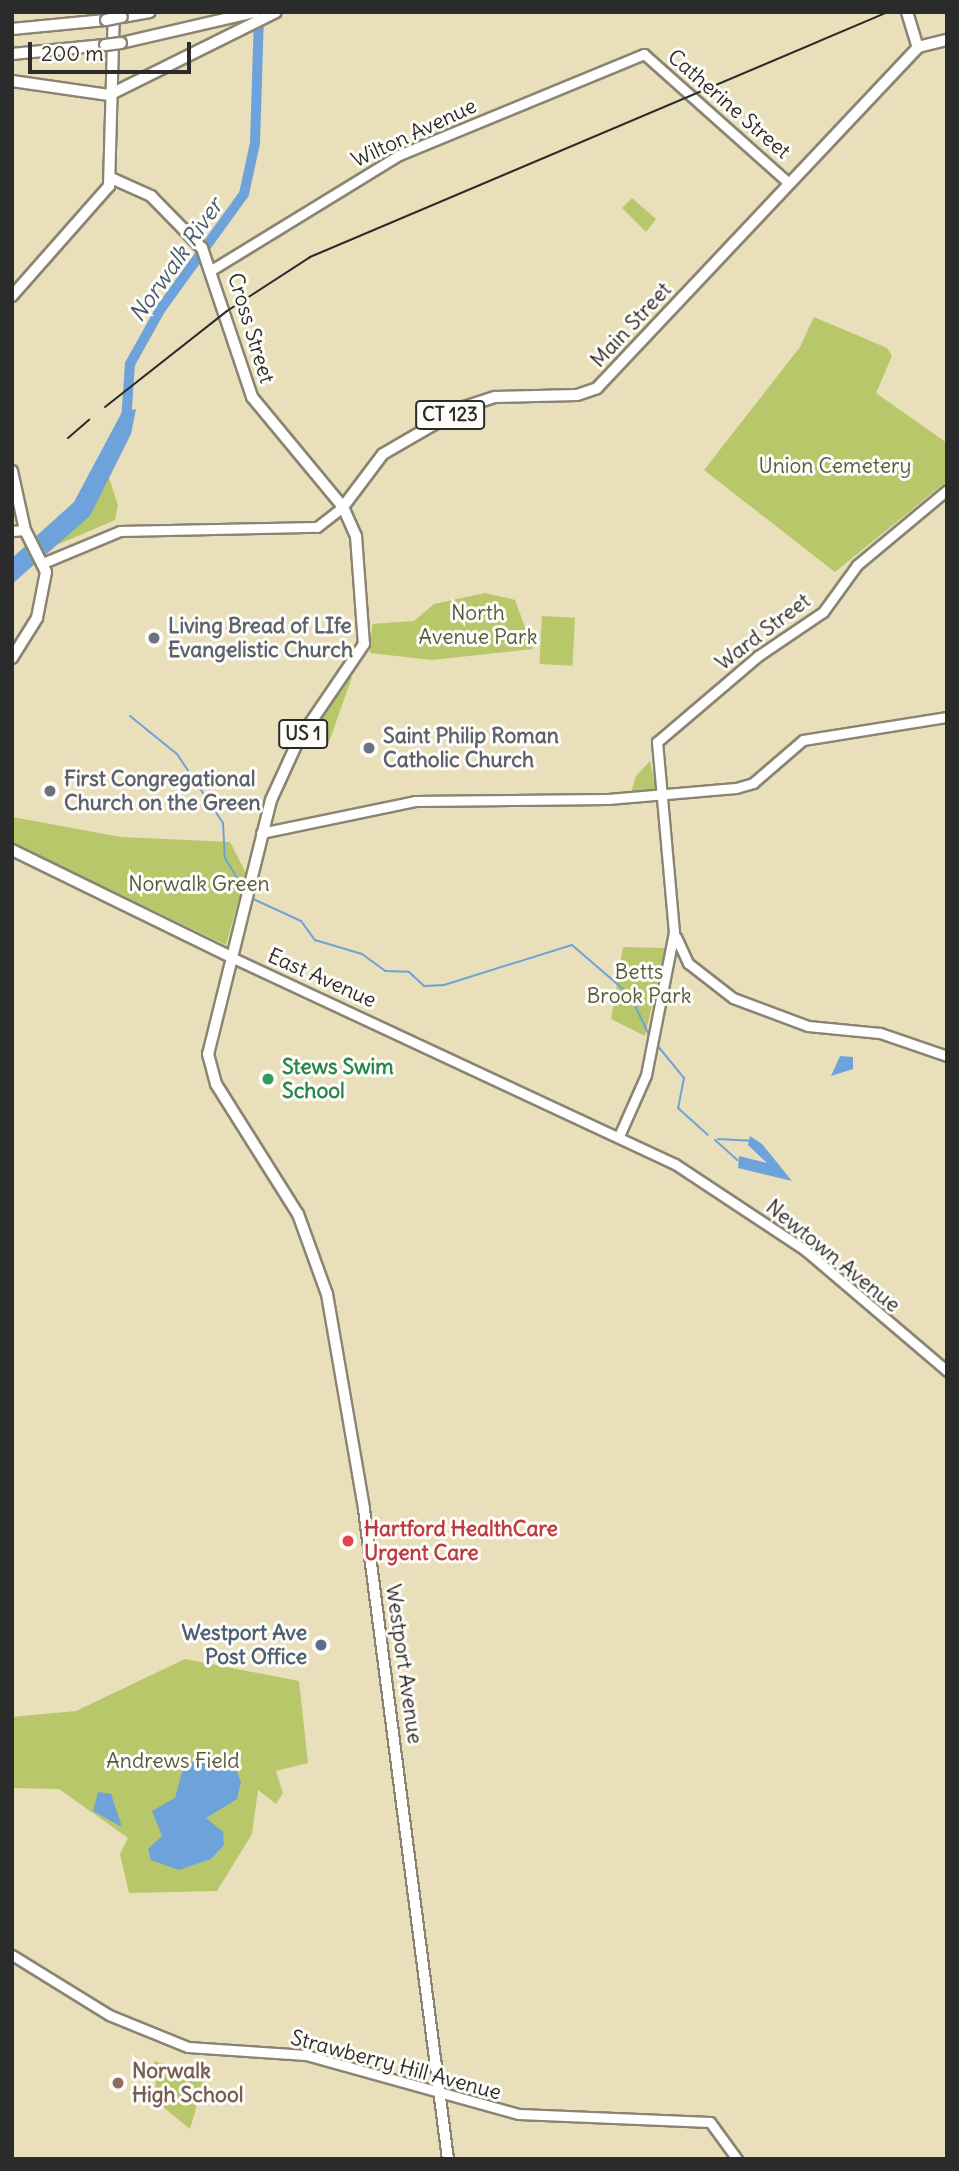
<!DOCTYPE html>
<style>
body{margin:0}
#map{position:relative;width:959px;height:2171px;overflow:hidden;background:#e9dfbb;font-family:Delius,sans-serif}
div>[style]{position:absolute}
.green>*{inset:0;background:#b8c76a;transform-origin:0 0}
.water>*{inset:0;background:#6ea2da}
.stream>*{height:2px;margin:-1px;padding:0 1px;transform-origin:1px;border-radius:1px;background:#6ea2da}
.river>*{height:10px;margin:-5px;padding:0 5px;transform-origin:5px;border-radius:5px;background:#6ea2da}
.roads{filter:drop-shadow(2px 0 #8a8573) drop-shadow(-2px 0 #8a8573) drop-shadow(0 2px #8a8573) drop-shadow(0 -2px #8a8573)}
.secondary>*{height:9px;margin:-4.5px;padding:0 4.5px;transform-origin:4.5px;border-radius:4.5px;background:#fff}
.primary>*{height:10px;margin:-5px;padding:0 5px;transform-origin:5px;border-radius:5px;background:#fff}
.highway>*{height:10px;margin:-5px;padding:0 5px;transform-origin:5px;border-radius:5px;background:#fff}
.rail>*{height:2px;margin:-1px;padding:0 1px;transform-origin:1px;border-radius:1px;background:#2b2b2b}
.bridges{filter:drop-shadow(2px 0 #8a8573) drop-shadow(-2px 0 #8a8573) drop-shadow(0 2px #8a8573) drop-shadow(0 -2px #8a8573)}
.highway-bridge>*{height:10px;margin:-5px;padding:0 5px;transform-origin:5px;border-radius:5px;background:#fff}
.dots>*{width:19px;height:19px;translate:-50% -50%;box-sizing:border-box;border:4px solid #fdfcf7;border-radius:50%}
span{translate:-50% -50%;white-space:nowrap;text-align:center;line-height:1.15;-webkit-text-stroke:6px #fdfcf7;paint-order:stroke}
.shield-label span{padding:2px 5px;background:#fdfcf7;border:2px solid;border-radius:5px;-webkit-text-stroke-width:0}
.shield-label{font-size:19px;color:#2b2b2b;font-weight:700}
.street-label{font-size:21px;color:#2b2b2b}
.park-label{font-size:21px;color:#555a3e}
.worship-label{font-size:21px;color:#5b616d;font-weight:700}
.left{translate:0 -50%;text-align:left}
.leisure-label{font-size:21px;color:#27864d;font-weight:700}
.health-label{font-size:21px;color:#be3a42;font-weight:700}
.service-label{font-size:21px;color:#4e5e75;font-weight:700}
.right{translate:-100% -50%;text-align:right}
.education-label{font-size:21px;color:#785e54;font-weight:700}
.water-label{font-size:23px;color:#465b71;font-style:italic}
.frame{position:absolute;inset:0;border:14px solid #2b2b2b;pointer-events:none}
.scale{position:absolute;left:28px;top:42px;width:163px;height:32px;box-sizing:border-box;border:4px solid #2b2b2b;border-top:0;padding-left:9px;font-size:21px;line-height:24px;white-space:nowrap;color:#2b2b2b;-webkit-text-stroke:5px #fdfcf7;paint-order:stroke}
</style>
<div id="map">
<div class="green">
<div style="clip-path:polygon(632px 198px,656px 219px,646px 232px,622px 208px)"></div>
<div style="clip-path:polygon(814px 317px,887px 348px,892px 356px,876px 393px,947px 443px,947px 481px,835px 572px,704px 470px,800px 347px)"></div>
<div style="clip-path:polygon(108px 475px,118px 505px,115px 520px,45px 550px,88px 518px)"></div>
<div style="clip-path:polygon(485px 593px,515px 600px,533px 649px,432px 660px,370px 653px,372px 624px,414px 621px,434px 604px)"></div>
<div style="left:542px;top:616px;width:33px;height:48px;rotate:3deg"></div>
<div style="clip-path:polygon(352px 677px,329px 742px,310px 732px,348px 679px)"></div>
<div style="clip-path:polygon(650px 761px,656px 790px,631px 792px,636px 776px)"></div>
<div style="clip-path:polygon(12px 817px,121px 837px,230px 842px,246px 873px,226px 945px,12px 843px)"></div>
<div style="clip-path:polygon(623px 947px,665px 948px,645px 1036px,611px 1019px)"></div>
<div style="clip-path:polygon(185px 1659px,299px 1681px,308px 1763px,276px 1771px,283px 1793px,276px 1804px,258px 1790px,252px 1834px,217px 1891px,129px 1893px,120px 1854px,128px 1838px,59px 1789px,12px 1788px,12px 1717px,76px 1711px)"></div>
<div style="clip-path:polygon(154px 2061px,205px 2077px,190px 2129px,157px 2102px)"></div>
</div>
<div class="water">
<div style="clip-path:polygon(136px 409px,131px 434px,90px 516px,12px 584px,12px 558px,74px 502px,122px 412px)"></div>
<div style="clip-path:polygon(840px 1056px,853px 1057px,853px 1069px,831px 1076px)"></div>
<div style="clip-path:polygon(750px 1136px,762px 1144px,792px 1181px,738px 1168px,739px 1156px,767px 1163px,748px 1145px)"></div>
<div style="clip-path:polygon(205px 1750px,220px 1767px,236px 1769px,241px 1782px,237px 1799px,206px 1818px,223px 1832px,224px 1845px,211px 1859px,179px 1870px,151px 1860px,148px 1849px,162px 1836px,152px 1811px,175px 1798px,182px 1772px)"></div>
<div style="clip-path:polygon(98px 1792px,111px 1794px,122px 1827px,93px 1811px)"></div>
</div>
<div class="stream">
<div style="left:130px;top:716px;width:60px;rotate:39deg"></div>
<div style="left:177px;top:754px;width:83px;rotate:56.3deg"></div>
<div style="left:223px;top:823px;width:35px;rotate:87deg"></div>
<div style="left:225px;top:858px;width:39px;rotate:59deg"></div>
<div style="left:251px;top:898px;width:55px;rotate:24.7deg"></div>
<div style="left:301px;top:921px;width:24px;rotate:54deg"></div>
<div style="left:315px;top:940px;width:49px;rotate:16.6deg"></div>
<div style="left:362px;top:954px;width:29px;rotate:36deg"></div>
<div style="left:385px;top:971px;width:24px;rotate:2deg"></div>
<div style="left:409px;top:972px;width:21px;rotate:43deg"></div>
<div style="left:424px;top:986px;width:20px;rotate:-3deg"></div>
<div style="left:444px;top:985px;width:134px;rotate:-17.4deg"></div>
<div style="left:572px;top:945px;width:77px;rotate:40.8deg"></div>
<div style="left:630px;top:995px;width:44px;rotate:64.6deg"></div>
<div style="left:657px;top:1045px;width:43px;rotate:50.7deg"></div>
<div style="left:684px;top:1078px;width:31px;rotate:101deg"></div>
<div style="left:678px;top:1108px;width:40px;rotate:42deg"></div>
<div style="left:718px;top:1139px;width:33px;rotate:3deg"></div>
<div style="left:715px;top:1140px;width:30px;rotate:42deg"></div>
</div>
<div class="river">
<div style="left:126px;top:422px;width:58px;rotate:-86.1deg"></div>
<div style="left:130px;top:364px;width:62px;rotate:-60.9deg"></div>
<div style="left:160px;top:310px;width:143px;rotate:-54.1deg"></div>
<div style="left:244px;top:194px;width:52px;rotate:-77.8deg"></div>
<div style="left:255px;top:143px;width:130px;rotate:-88.2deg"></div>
</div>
<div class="roads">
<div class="secondary">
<div style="left:213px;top:269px;width:218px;rotate:-31.5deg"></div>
<div style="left:399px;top:155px;width:265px;rotate:-22.4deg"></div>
<div style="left:644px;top:54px;width:194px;rotate:41.7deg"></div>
<div style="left:12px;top:531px;width:13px;rotate:-4deg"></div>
<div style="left:43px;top:563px;width:83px;rotate:-22.6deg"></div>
<div style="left:120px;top:531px;width:197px;rotate:-1.2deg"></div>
<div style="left:317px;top:527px;width:33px;rotate:-38deg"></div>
<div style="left:261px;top:833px;width:157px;rotate:-11.7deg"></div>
<div style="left:415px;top:801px;width:193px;rotate:-0.6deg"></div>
<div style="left:608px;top:799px;width:128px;rotate:-4.9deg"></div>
<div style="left:736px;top:788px;width:18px;rotate:-16deg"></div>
<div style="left:753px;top:783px;width:66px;rotate:-40.7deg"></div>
<div style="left:803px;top:740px;width:146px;rotate:-9.1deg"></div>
<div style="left:676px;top:937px;width:29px;rotate:65deg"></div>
<div style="left:688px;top:963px;width:57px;rotate:37.9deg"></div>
<div style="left:733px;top:998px;width:80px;rotate:20.5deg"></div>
<div style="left:808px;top:1026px;width:72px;rotate:5.6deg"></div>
<div style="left:880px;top:1033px;width:71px;rotate:18.9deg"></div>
<div style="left:231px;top:957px;width:490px;rotate:25deg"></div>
<div style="left:675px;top:1164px;width:156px;rotate:33.5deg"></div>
<div style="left:805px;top:1250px;width:187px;rotate:40.4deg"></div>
<div style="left:619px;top:1136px;width:67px;rotate:-66.1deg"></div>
<div style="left:646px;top:1075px;width:146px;rotate:-78.9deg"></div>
<div style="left:674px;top:932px;width:191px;rotate:-95.1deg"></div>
<div style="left:657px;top:742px;width:133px;rotate:-40.4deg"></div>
<div style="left:758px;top:656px;width:78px;rotate:-34.1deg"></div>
<div style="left:823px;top:612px;width:58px;rotate:-54.1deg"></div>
<div style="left:857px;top:565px;width:117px;rotate:-39.8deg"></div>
<div style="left:12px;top:1955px;width:114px;rotate:31.7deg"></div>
<div style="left:109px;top:2015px;width:85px;rotate:22.1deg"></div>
<div style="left:188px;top:2047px;width:118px;rotate:3.9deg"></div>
<div style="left:306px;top:2055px;width:221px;rotate:15.5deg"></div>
<div style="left:519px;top:2114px;width:191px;rotate:2.4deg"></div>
<div style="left:710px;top:2122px;width:46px;rotate:53.9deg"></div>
</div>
<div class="primary">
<div style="left:907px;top:12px;width:37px;rotate:73deg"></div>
<div style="left:111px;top:178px;width:44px;rotate:24.2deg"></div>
<div style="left:151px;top:196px;width:73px;rotate:45.6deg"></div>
<div style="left:202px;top:248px;width:157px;rotate:71.4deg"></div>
<div style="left:252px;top:397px;width:143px;rotate:50.4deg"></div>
<div style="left:343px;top:507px;width:32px;rotate:66deg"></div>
<div style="left:356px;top:536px;width:108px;rotate:85.8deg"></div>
<div style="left:364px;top:644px;width:117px;rotate:124.2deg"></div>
<div style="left:298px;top:741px;width:65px;rotate:114.6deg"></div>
<div style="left:271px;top:800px;width:262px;rotate:103.9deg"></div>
<div style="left:208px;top:1054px;width:31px;rotate:75deg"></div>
<div style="left:216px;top:1084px;width:154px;rotate:57.8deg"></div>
<div style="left:298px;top:1214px;width:85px;rotate:70.1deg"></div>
<div style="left:327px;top:1294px;width:218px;rotate:80.2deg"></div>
<div style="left:364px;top:1509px;width:655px;rotate:82.64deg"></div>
<div style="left:12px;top:296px;width:147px;rotate:-48.6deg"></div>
<div style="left:109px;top:186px;width:174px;rotate:-88.4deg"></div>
<div style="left:12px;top:471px;width:60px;rotate:77.6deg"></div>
<div style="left:25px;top:530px;width:47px;rotate:63.4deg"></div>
<div style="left:46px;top:572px;width:47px;rotate:101.1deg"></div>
<div style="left:37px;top:618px;width:47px;rotate:122deg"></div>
<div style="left:343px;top:507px;width:66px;rotate:-53deg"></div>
<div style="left:383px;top:454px;width:94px;rotate:-30.1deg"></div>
<div style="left:464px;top:407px;width:33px;rotate:-18deg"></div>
<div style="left:495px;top:397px;width:82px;rotate:-1.4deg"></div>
<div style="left:577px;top:395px;width:21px;rotate:-19deg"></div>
<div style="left:597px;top:388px;width:468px;rotate:-46.7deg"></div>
<div style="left:918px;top:47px;width:30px;rotate:-14deg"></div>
<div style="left:12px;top:850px;width:244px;rotate:26deg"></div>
</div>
<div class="highway">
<div style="left:122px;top:17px;width:28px;rotate:-10deg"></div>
<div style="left:12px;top:29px;width:94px;rotate:-5.5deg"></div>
<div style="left:121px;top:43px;width:138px;rotate:-13deg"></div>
<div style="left:12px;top:54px;width:93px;rotate:-5.5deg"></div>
<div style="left:12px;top:81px;width:98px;rotate:8.2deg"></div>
<div style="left:109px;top:95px;width:186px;rotate:-26.4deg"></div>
</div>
</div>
<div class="rail">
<div style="left:105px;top:407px;width:155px;rotate:-38.2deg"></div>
<div style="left:227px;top:311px;width:99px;rotate:-33deg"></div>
<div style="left:310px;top:257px;width:628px;rotate:-22.97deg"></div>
<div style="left:68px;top:438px;width:28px;rotate:-41deg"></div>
</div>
<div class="bridges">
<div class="highway-bridge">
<div style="left:106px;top:20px;width:16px;rotate:-11deg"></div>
<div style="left:105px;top:45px;width:16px;rotate:-7deg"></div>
</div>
</div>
<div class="dots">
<div style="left:154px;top:638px;background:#6b7280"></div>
<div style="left:369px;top:748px;background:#6b7280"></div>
<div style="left:50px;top:791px;background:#6b7280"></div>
<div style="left:268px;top:1079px;background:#2e9e5b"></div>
<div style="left:348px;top:1541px;background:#e0444e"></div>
<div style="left:321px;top:1645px;background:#5c6f8a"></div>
<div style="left:118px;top:2083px;background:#8d6e63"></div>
</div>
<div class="shield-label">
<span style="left:450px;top:415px">CT 123</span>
<span style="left:303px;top:734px">US 1</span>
</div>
<div class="street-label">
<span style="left:729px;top:104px;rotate:41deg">Catherine Street</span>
<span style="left:414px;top:133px;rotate:-25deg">Wilton Avenue</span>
<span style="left:631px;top:325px;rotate:-47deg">Main Street</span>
<span style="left:251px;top:328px;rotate:73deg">Cross Street</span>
<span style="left:763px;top:632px;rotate:-37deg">Ward Street</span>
<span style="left:322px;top:978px;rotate:24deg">East Avenue</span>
<span style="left:833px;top:1256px;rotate:39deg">Newtown Avenue</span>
<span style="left:404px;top:1664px;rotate:82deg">Westport Avenue</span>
<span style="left:396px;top:2065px;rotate:15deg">Strawberry Hill Avenue</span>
</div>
<div class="park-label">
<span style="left:835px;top:466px">Union Cemetery</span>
<span style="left:478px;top:625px">North<br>Avenue Park</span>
<span style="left:199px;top:884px">Norwalk Green</span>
<span style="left:639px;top:984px">Betts<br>Brook Park</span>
<span style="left:173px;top:1761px">Andrews Field</span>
</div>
<div class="worship-label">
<span class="left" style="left:168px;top:638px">Living Bread of LIfe<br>Evangelistic Church</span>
<span class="left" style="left:383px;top:748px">Saint Philip Roman<br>Catholic Church</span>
<span class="left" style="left:64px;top:791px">First Congregational<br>Church on the Green</span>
</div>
<div class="leisure-label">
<span class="left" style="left:282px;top:1079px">Stews Swim<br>School</span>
</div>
<div class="health-label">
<span class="left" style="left:364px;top:1541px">Hartford HealthCare<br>Urgent Care</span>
</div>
<div class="service-label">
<span class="right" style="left:307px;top:1645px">Westport Ave<br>Post Office</span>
</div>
<div class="education-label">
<span class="left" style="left:132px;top:2083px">Norwalk<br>High School</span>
</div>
<div class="water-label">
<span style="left:176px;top:260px;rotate:-55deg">Norwalk River</span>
</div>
<div class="frame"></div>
<div class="scale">200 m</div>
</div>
